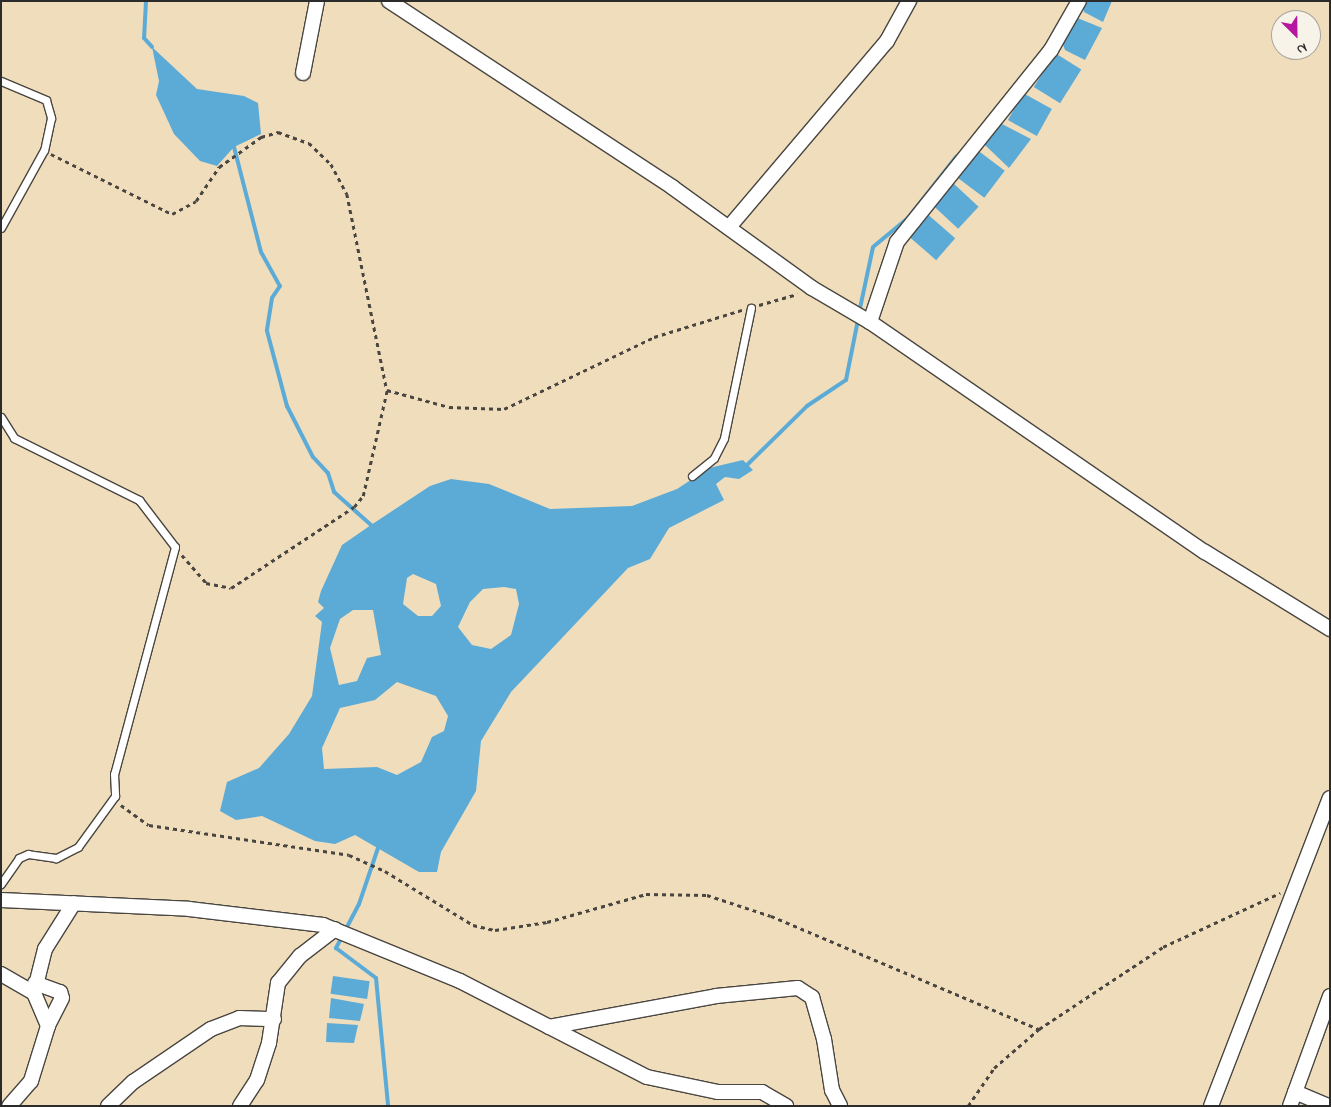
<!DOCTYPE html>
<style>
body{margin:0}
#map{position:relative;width:1331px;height:1107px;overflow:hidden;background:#f0ddbc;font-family:"Indie Flower",sans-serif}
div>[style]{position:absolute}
.water>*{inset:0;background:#5cabd6;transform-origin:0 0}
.stream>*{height:4px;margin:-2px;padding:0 2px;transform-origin:2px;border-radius:2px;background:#5cabd6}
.path>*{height:2.5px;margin-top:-1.25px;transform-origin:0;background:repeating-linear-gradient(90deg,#494641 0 4px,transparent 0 8px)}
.roads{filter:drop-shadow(1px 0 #494641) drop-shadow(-1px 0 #494641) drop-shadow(0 1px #494641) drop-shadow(0 -1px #494641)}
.lane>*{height:7px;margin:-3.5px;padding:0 3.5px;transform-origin:3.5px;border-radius:3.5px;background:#fff}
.street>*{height:14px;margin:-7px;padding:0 7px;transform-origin:7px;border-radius:7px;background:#fff}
span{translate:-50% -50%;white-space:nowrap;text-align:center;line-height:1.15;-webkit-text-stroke:5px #f7f3e8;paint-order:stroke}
.frame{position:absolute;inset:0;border:2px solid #2b2b2b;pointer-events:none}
.north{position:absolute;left:1271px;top:10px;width:50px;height:50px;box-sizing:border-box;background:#f7f3e8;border:1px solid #a5a39c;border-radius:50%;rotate:157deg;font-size:14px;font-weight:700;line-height:20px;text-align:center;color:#2b2b2b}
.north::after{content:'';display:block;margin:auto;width:18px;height:22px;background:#b5179e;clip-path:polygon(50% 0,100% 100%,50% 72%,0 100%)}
</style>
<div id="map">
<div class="water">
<div style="clip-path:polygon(1082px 1px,1112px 1px,1103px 22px,1084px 12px)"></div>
<div style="clip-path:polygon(1075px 17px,1102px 28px,1085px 60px,1065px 50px,1061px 39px)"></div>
<div style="clip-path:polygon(152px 47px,197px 89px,244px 96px,258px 103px,261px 134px,234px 147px,217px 166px,200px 161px,174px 134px,156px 95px,159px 81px)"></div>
<div style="left:1055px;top:53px;width:31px;height:40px;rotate:32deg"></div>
<div style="left:1023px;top:93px;width:33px;height:31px;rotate:29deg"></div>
<div style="clip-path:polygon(998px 122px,1031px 139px,1009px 168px,985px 145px,984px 138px)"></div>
<div style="left:976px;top:149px;width:36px;height:34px;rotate:37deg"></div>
<div style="left:953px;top:183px;width:35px;height:30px;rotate:43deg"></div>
<div style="left:925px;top:212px;width:40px;height:29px;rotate:41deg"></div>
<div style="clip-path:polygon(evenodd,743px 460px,753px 470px,739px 479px,725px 477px,716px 484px,724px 500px,669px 528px,650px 559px,628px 568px,511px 692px,481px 741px,476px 791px,441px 852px,437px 872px,419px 872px,355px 835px,335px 844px,315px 841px,262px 816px,236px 820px,220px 811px,227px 782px,259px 768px,289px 734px,312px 696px,322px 622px,315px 616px,324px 608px,318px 602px,321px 591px,342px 545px,371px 525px,430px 486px,451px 479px,489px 484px,550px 509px,632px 506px,677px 489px,709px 468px,743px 460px,413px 574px,436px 584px,441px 606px,432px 616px,418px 616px,403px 604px,407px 578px,413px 574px,743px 460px,504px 587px,516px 589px,519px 604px,511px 635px,491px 649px,472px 645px,458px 627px,470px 602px,483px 589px,504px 587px,743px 460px,353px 610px,373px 610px,381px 655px,367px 658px,357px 681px,339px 685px,330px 648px,340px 619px,353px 610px,743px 460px,397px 682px,436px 696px,448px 716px,444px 731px,432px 737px,421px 762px,397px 775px,377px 767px,324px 769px,322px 748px,340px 708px,375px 700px,397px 682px)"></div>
<div style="left:333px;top:976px;width:37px;height:18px;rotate:8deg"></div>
<div style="clip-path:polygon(331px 998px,364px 1004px,360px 1021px,329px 1018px)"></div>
<div style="clip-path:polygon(327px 1023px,358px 1025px,354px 1043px,326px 1042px)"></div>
</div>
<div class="stream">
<div style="left:146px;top:1px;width:37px;rotate:93deg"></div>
<div style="left:144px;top:38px;width:12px;rotate:48deg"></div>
<div style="left:234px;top:147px;width:108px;rotate:75.6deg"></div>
<div style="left:261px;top:252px;width:39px;rotate:61deg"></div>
<div style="left:280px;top:286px;width:14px;rotate:124deg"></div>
<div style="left:272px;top:298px;width:33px;rotate:99deg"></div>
<div style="left:267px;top:331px;width:78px;rotate:75.1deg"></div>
<div style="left:287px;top:406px;width:57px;rotate:63deg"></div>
<div style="left:313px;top:457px;width:22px;rotate:47deg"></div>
<div style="left:328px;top:473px;width:20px;rotate:72deg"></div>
<div style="left:334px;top:492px;width:50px;rotate:41.7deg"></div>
<div style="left:859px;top:313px;width:67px;rotate:-78deg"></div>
<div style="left:873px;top:247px;width:45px;rotate:-39.6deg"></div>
<div style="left:908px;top:218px;width:78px;rotate:-51.8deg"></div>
<div style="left:748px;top:464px;width:83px;rotate:-44.5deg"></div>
<div style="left:807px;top:406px;width:47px;rotate:-33.7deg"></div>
<div style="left:846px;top:380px;width:61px;rotate:-78.7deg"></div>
<div style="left:378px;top:848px;width:59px;rotate:108.7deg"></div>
<div style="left:359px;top:904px;width:50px;rotate:117.6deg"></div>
<div style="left:336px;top:948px;width:50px;rotate:36.9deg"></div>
<div style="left:376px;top:978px;width:129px;rotate:84.6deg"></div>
</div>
<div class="path">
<div style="left:51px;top:154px;width:135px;rotate:26.4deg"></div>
<div style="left:172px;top:214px;width:27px;rotate:-28deg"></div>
<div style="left:196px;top:201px;width:41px;rotate:-55.9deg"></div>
<div style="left:219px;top:167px;width:52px;rotate:-35.5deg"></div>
<div style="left:261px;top:137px;width:18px;rotate:-16deg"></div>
<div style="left:278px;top:132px;width:33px;rotate:20deg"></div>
<div style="left:309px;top:143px;width:30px;rotate:44deg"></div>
<div style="left:331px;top:164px;width:34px;rotate:62deg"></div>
<div style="left:347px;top:194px;width:200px;rotate:78.5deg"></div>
<div style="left:387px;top:390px;width:64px;rotate:15.3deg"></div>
<div style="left:449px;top:407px;width:55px;rotate:2.1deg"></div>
<div style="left:504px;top:409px;width:166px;rotate:-25.6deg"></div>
<div style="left:654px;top:337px;width:92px;rotate:-17.1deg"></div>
<div style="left:759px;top:305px;width:40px;rotate:-16deg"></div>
<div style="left:182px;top:555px;width:37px;rotate:49deg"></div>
<div style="left:206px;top:583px;width:25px;rotate:11deg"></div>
<div style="left:231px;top:588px;width:147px;rotate:-33.4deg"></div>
<div style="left:354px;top:507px;width:14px;rotate:-51deg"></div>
<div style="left:363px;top:496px;width:109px;rotate:-77.2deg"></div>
<div style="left:121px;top:805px;width:34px;rotate:36deg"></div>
<div style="left:149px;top:825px;width:202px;rotate:8.5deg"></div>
<div style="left:349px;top:855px;width:39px;rotate:24deg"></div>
<div style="left:385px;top:871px;width:103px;rotate:31.5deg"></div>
<div style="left:473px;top:925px;width:23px;rotate:13deg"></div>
<div style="left:495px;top:930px;width:53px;rotate:-8.7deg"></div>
<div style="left:547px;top:922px;width:103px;rotate:-15.8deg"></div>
<div style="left:646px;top:894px;width:61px;rotate:0.9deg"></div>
<div style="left:707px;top:895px;width:67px;rotate:18.2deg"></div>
<div style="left:771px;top:916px;width:291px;rotate:22.9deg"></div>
<div style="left:1039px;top:1029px;width:149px;rotate:-33.5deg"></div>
<div style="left:1163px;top:947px;width:129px;rotate:-24.8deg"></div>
<div style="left:968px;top:1106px;width:46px;rotate:-55.6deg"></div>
<div style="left:994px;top:1068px;width:60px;rotate:-40.9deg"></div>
</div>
<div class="roads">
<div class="lane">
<div style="left:1px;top:81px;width:49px;rotate:22.9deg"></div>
<div style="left:46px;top:100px;width:19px;rotate:74deg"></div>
<div style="left:51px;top:118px;width:33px;rotate:102deg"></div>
<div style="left:44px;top:150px;width:89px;rotate:118.9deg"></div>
<div style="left:1px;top:417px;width:25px;rotate:58deg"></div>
<div style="left:14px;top:438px;width:140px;rotate:26.4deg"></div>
<div style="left:139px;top:500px;width:59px;rotate:52.5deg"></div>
<div style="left:175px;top:547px;width:235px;rotate:105deg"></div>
<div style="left:114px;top:774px;width:22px;rotate:87deg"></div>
<div style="left:115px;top:796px;width:63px;rotate:126deg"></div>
<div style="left:78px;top:847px;width:25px;rotate:153deg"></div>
<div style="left:56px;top:858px;width:28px;rotate:-172deg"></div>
<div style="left:28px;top:854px;width:10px;rotate:156deg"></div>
<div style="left:19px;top:858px;width:32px;rotate:125deg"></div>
<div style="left:692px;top:476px;width:28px;rotate:-39deg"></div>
<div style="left:714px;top:458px;width:22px;rotate:-63deg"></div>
<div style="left:724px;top:438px;width:133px;rotate:-78.3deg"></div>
</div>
<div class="street">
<div style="left:389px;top:1px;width:339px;rotate:33.3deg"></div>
<div style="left:672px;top:187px;width:173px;rotate:35.8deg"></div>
<div style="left:812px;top:288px;width:67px;rotate:30.4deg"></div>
<div style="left:870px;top:322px;width:406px;rotate:34.5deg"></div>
<div style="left:1205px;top:552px;width:147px;rotate:31.6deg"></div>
<div style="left:303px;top:73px;width:73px;rotate:-79deg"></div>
<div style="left:730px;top:226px;width:243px;rotate:-49.7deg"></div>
<div style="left:887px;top:41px;width:46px;rotate:-61.2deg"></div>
<div style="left:870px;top:322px;width:84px;rotate:-71.4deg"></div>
<div style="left:897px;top:242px;width:246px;rotate:-51.3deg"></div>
<div style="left:1051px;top:50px;width:56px;rotate:-60.3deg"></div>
<div style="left:1px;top:900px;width:188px;rotate:2.7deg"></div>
<div style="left:189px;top:909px;width:135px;rotate:6.8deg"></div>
<div style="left:323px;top:925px;width:148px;rotate:22.2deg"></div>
<div style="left:460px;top:981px;width:210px;rotate:27.2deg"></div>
<div style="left:647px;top:1077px;width:73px;rotate:11.9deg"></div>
<div style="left:718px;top:1092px;width:44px"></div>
<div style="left:762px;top:1092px;width:28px;rotate:30deg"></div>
<div style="left:1px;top:974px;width:38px;rotate:30deg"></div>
<div style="left:34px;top:993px;width:36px;rotate:67deg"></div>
<div style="left:48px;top:1026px;width:58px;rotate:107.2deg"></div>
<div style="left:31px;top:1081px;width:33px;rotate:131deg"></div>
<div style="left:35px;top:983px;width:27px;rotate:20deg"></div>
<div style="left:60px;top:992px;width:6px;rotate:72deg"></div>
<div style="left:62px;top:998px;width:31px;rotate:117deg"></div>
<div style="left:34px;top:993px;width:45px;rotate:-76deg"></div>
<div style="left:45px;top:949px;width:54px;rotate:-57.8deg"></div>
<div style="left:549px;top:1027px;width:170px;rotate:-10.5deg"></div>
<div style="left:716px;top:996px;width:82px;rotate:-5.6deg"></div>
<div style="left:798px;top:988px;width:17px;rotate:33deg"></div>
<div style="left:812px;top:997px;width:44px;rotate:74.1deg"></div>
<div style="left:824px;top:1039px;width:52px;rotate:81.1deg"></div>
<div style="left:832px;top:1090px;width:18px;rotate:63deg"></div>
<div style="left:1295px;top:1092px;width:36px;rotate:23deg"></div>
<div style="left:108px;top:1106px;width:35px;rotate:-44deg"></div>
<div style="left:133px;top:1082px;width:94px;rotate:-34.2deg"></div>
<div style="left:211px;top:1029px;width:30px;rotate:-21deg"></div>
<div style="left:239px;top:1018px;width:35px;rotate:2deg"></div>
<div style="left:240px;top:1106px;width:31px;rotate:-57deg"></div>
<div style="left:257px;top:1080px;width:39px;rotate:-72deg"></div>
<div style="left:269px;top:1043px;width:61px;rotate:-81.5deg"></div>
<div style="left:278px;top:983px;width:35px;rotate:-51deg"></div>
<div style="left:300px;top:956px;width:44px;rotate:-37.6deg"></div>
<div style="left:1211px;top:1106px;width:330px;rotate:-68.9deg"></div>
<div style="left:1290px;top:1106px;width:117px;rotate:-70deg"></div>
</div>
</div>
<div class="frame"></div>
<div class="north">N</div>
</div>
